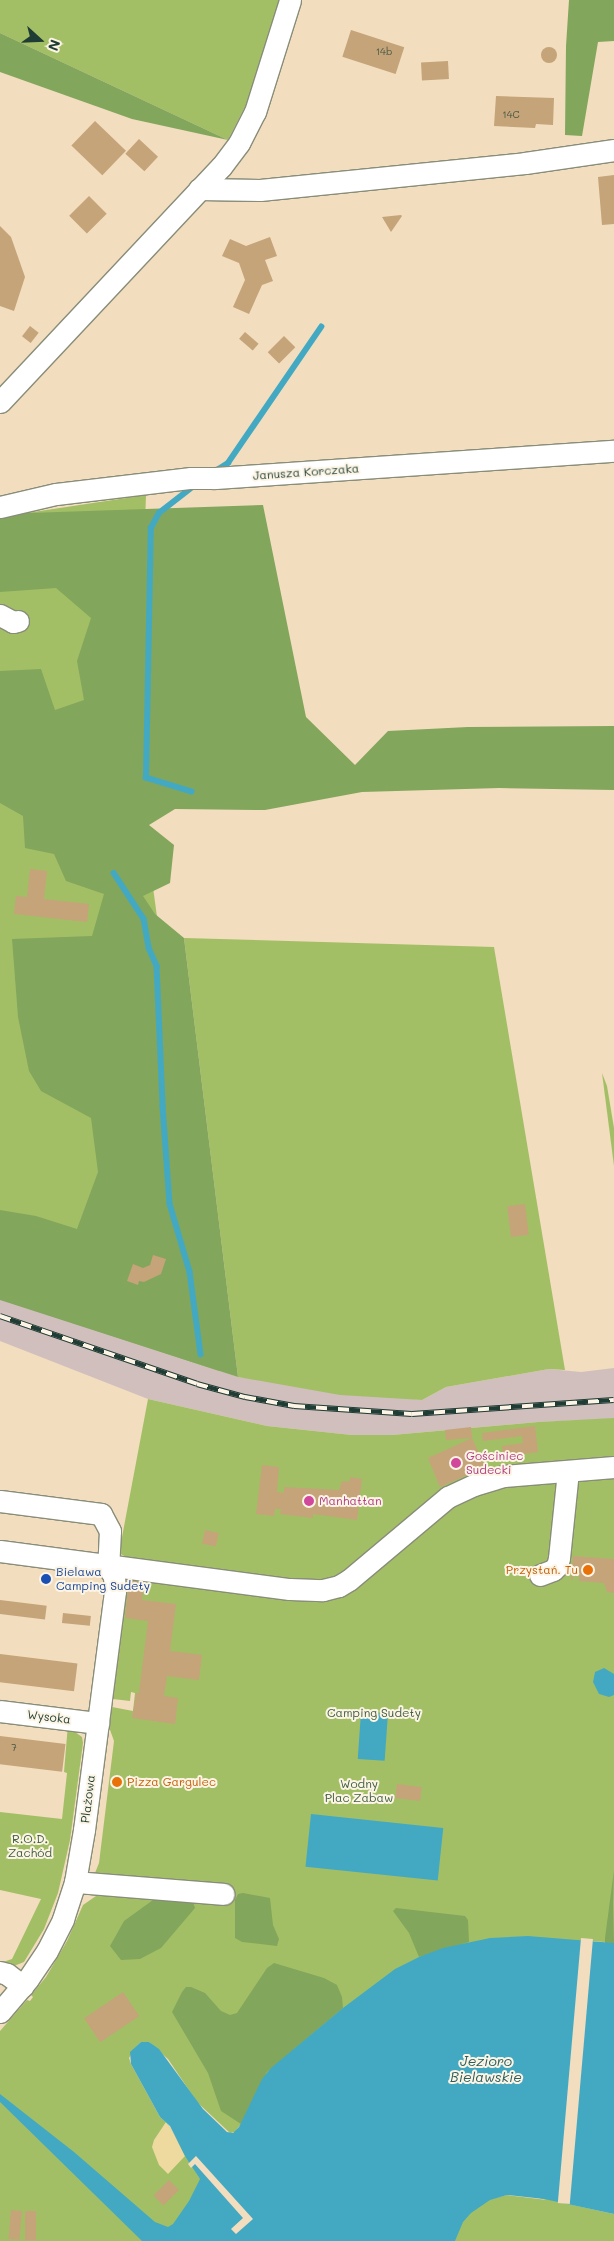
<!DOCTYPE html>
<meta charset="utf-8">
<style>
body{margin:0}
#map{position:relative;width:614px;height:2241px;overflow:hidden;background:#f2ddbe;font-family:Mali,sans-serif}
div>[style]{position:absolute}
.industrial>*{inset:0;background:#d1bfbd}
.green>*{inset:0;background:#a3bf66}
.forest>*{inset:0;background:#82a65b}
.sand>*{inset:0;background:#eeda9e}
.water>*{inset:0;background:#43a9c3;transform-origin:0 0}
.pier>*{inset:0;background:#f2ddbe;transform-origin:0 0}
.stream>*{height:5.5px;margin:-2.75px;padding:0 2.75px;transform-origin:2.75px;border-radius:2.75px;background:#43a9c3}
.building>*{inset:0;background:#c4a478;transform-origin:0 0}
.round{border-radius:50%}
.roads{filter:drop-shadow(1px 0 #888d79) drop-shadow(-1px 0 #888d79) drop-shadow(0 1px #888d79) drop-shadow(0 -1px #888d79)}
.minor>*{height:21px;margin:-10.5px;padding:0 10.5px;transform-origin:10.5px;border-radius:10.5px;background:#fff}
.rail>*{height:5.5px;margin-top:-2.75px;transform-origin:0;background:repeating-linear-gradient(90deg,#fcf5e5 0 11px,#1f3d34 0 22px);box-sizing:border-box;border-block:1px solid #1f3d34}
.dots>*{width:14px;height:14px;translate:-50% -50%;box-sizing:border-box;border:2px solid #fcf5e5;border-radius:50%}
span{translate:-50% -50%;white-space:nowrap;text-align:center;line-height:1.15;-webkit-text-stroke:4px #fcf5e5;paint-order:stroke}
.number-label{font-size:10px;color:#485745}
.number-label span{-webkit-text-stroke-width:0}
.street-label{font-size:12px;color:#1f3d34}
.hotel-label{font-size:12px;color:#b23c85}
.left{translate:0 -50%;text-align:left}
.food-label{font-size:12px;color:#c56008}
.right{translate:-100% -50%;text-align:right}
.transit-label{font-size:12px;color:#164399}
.park-label{font-size:12px;color:#405e40}
.water-label{font-size:14px;color:#2a5d5f;font-style:italic}
.north{position:absolute;left:15px;top:15px;width:50px;height:50px;-webkit-text-stroke:4px #fcf5e5;paint-order:stroke;rotate:110deg;font-size:14px;font-weight:700;line-height:20px;text-align:center;color:#1f3d34}
.north::after{content:'';display:block;margin:auto;width:18px;height:22px;background:#1f3d34;clip-path:polygon(50% 0,100% 100%,50% 72%,0 100%)}
</style>
<div id="map">
<div class="industrial">
<div style="clip-path:polygon(0 1296px,238px 1377px,422px 1400px,446px 1387px,549px 1369px,581px 1372px,614px 1368px,614px 1419px,538px 1422px,392px 1435px,352px 1435px,267px 1426px,148px 1399px,0 1341px)"></div>
</div>
<div class="green">
<div style="clip-path:polygon(0 0,279px 0,250px 97px,228px 140px,0 33px)"></div>
<div style="clip-path:polygon(146px 495px,137px 770px,219px 1371px,0 1299px,0 517px)"></div>
<div style="clip-path:polygon(184px 938px,494px 947px,565px 1370px,549px 1369px,446px 1387px,422px 1400px,340px 1395px,238px 1377px)"></div>
<div style="clip-path:polygon(602px 1073px,607px 1086px,614px 1128px,614px 1166px)"></div>
<div style="clip-path:polygon(148px 1399px,267px 1426px,352px 1435px,392px 1435px,538px 1422px,614px 1418px,614px 1943px,593px 1941px,559px 2202px,614px 2214px,614px 2241px,445px 2241px,462px 2206px,507px 2195px,547px 2200px,241px 2124px,235px 2132px,230px 2133px,197px 2102px,168px 2059px,149px 2042px,141px 2042px,135px 2048px,129px 2058px,131px 2064px,160px 2117px,167px 2123px,199px 2177px,243px 2218px,142px 2241px,0 2241px,0 2031px,27px 2000px,30px 2001px,33px 1997px,31px 1995px,46px 1977px,67px 1941px,83px 1905px,96px 1896px,98px 1880px,93px 1878px,99px 1863px,114px 1741px,109px 1727px,112px 1707px,133px 1711px,135px 1693px,131px 1692px,130px 1701px,113px 1699px,131px 1560px,119px 1553px)"></div>
<div style="clip-path:polygon(68px 1724px,76px 1726px,75px 1732px,82px 1737px,83px 1743px,70px 1840px,58px 1893px,44px 1929px,24px 1962px,14px 1966px,0 1963px,12px 1959px,41px 1899px,0 1890px,0 1812px,62px 1819px,67px 1773px,64px 1772px)"></div>
</div>
<div class="forest">
<div style="clip-path:polygon(569px 0,614px 0,614px 41px,598px 42px,582px 136px,565px 135px,566px 46px)"></div>
<div style="clip-path:polygon(0 33px,228px 140px,132px 119px,0 72px)"></div>
<div style="clip-path:polygon(263px 505px,306px 717px,355px 765px,388px 731px,468px 727px,614px 726px,614px 790px,499px 788px,362px 792px,265px 810px,175px 809px,149px 825px,174px 845px,170px 883px,143px 896px,155px 914px,184px 938px,238px 1377px,0 1300px,0 1210px,36px 1216px,77px 1229px,98px 1172px,91px 1118px,41px 1091px,29px 1071px,18px 1017px,12px 939px,92px 936px,104px 894px,66px 881px,54px 854px,25px 848px,23px 816px,0 803px,0 671px,41px 669px,55px 710px,84px 700px,77px 661px,91px 618px,56px 588px,0 592px,0 514px)"></div>
<div style="clip-path:polygon(614px 1870px,613px 1904px,614px 1943px,605px 1943px,605px 1938px)"></div>
<div style="clip-path:polygon(243px 1893px,270px 1898px,273px 1925px,279px 1939px,277px 1946px,242px 1942px,235px 1938px,235px 1900px,238px 1894px)"></div>
<div style="clip-path:polygon(153px 1900px,193px 1902px,195px 1908px,161px 1948px,140px 1959px,121px 1960px,110px 1946px,124px 1921px)"></div>
<div style="clip-path:polygon(396px 1908px,465px 1916px,468px 1920px,469px 1942px,419px 1957px,409px 1933px,393px 1911px)"></div>
<div style="clip-path:polygon(274px 1963px,324px 1978px,337px 1985px,342px 1997px,343px 2008px,267px 2072px,241px 2124px,221px 2111px,208px 2073px,172px 2012px,182px 1992px,186px 1987px,191px 1987px,205px 1993px,221px 2011px,230px 2015px,237px 2013px,267px 1968px)"></div>
</div>
<div class="sand">
<div style="clip-path:polygon(166px 2122px,174px 2134px,185px 2156px,168px 2174px,159px 2165px,152px 2147px,154px 2140px)"></div>
</div>
<div class="water">
<div style="clip-path:polygon(604px 1668px,614px 1674px,614px 1695px,609px 1697px,599px 1694px,593px 1682px,595px 1672px)"></div>
<div style="left:361px;top:1712px;width:27px;height:47px;rotate:4deg"></div>
<div style="left:311px;top:1814px;width:133px;height:53px;rotate:6deg"></div>
<div style="clip-path:polygon(528px 1936px,614px 1943px,614px 2214px,544px 2199px,507px 2195px,490px 2200px,471px 2213px,463px 2222px,455px 2241px,142px 2241px,0 2102px,0 2094px,74px 2152px,155px 2222px,168px 2227px,173px 2224px,189px 2201px,200px 2179px,185px 2156px,170px 2126px,160px 2117px,131px 2064px,130px 2052px,141px 2042px,149px 2042px,159px 2049px,203px 2109px,227px 2132px,233px 2133px,239px 2127px,262px 2079px,271px 2068px,343px 2008px,395px 1969px,419px 1957px,443px 1948px,490px 1938px)"></div>
</div>
<div class="pier">
<div style="left:581px;top:1938px;width:12px;height:266px;rotate:5deg"></div>
<div style="clip-path:polygon(196px 2156px,253px 2219px,236px 2234px,231px 2229px,243px 2218px,195px 2164px,191px 2168px,188px 2164px)"></div>
</div>
<div class="stream">
<div style="left:217px;top:470px;width:13px;rotate:-32deg"></div>
<div style="left:228px;top:463px;width:165px;rotate:-55.6deg"></div>
<div style="left:192px;top:792px;width:48px;rotate:-163.1deg"></div>
<div style="left:146px;top:778px;width:250px;rotate:-88.9deg"></div>
<div style="left:151px;top:528px;width:17px;rotate:-62deg"></div>
<div style="left:159px;top:513px;width:46px;rotate:-37.9deg"></div>
<div style="left:114px;top:873px;width:55px;rotate:56.9deg"></div>
<div style="left:144px;top:919px;width:29px;rotate:80deg"></div>
<div style="left:149px;top:948px;width:20px;rotate:66deg"></div>
<div style="left:157px;top:966px;width:140px;rotate:87.5deg"></div>
<div style="left:163px;top:1106px;width:98px;rotate:85.9deg"></div>
<div style="left:170px;top:1204px;width:71px;rotate:73.6deg"></div>
<div style="left:190px;top:1272px;width:83px;rotate:82.4deg"></div>
</div>
<div class="building">
<div style="left:351px;top:30px;width:56px;height:28px;rotate:18deg"></div>
<div class="round" style="left:541px;top:47px;width:16px;height:16px"></div>
<div style="left:448px;top:61px;width:18px;height:27px;rotate:87deg"></div>
<div style="clip-path:polygon(496px 96px,554px 98px,553px 125px,536px 124px,535px 128px,494px 126px)"></div>
<div style="left:95px;top:121px;width:43px;height:34px;rotate:44deg"></div>
<div style="left:139px;top:139px;width:26px;height:20px;rotate:43deg"></div>
<div style="clip-path:polygon(614px 175px,614px 224px,602px 225px,598px 177px)"></div>
<div style="left:89px;top:196px;width:25px;height:28px;rotate:45deg"></div>
<div style="clip-path:polygon(401px 215px,402px 216px,391px 232px,382px 217px)"></div>
<div style="clip-path:polygon(0 226px,11px 237px,25px 277px,14px 311px,0 306px)"></div>
<div style="clip-path:polygon(270px 237px,277px 256px,265px 260px,273px 281px,262px 285px,249px 314px,233px 307px,245px 280px,239px 263px,222px 256px,230px 239px,246px 246px)"></div>
<div style="left:30px;top:326px;width:11px;height:13px;rotate:38deg"></div>
<div style="left:245px;top:332px;width:18px;height:9px;rotate:41deg"></div>
<div style="left:284px;top:336px;width:16px;height:23px;rotate:45deg"></div>
<div style="clip-path:polygon(30px 869px,47px 871px,44px 899px,89px 904px,87px 922px,14px 914px,16px 896px,27px 897px)"></div>
<div style="left:525px;top:1204px;width:31px;height:18px;rotate:83deg"></div>
<div style="clip-path:polygon(153px 1255px,166px 1259px,161px 1274px,144px 1282px,139px 1281px,138px 1285px,127px 1281px,133px 1264px,143px 1268px,150px 1265px)"></div>
<div style="clip-path:polygon(535px 1426px,538px 1452px,503px 1457px,502px 1446px,523px 1443px,522px 1436px,483px 1441px,482px 1433px)"></div>
<div style="clip-path:polygon(471px 1427px,472px 1438px,485px 1467px,440px 1487px,428px 1458px,472px 1438px,446px 1440px,445px 1430px)"></div>
<div style="clip-path:polygon(262px 1465px,279px 1467px,277px 1492px,284px 1493px,284px 1487px,339px 1490px,342px 1481px,349px 1482px,350px 1477px,362px 1479px,357px 1520px,313px 1514px,313px 1518px,280px 1514px,281px 1509px,275px 1509px,274px 1516px,256px 1514px)"></div>
<div style="left:205px;top:1530px;width:14px;height:14px;rotate:12deg"></div>
<div style="clip-path:polygon(573px 1556px,614px 1559px,614px 1593px,607px 1592px,604px 1583px,579px 1581px,579px 1576px,573px 1575px,573px 1580px,571px 1580px)"></div>
<div style="clip-path:polygon(131px 1559px,148px 1561px,142px 1600px,176px 1604px,170px 1651px,202px 1655px,199px 1680px,167px 1676px,164px 1696px,178px 1698px,175px 1724px,132px 1718px,136px 1693px,139px 1693px,148px 1621px,125px 1618px)"></div>
<div style="left:0;top:1600px;width:47px;height:14px;rotate:7deg"></div>
<div style="left:63px;top:1613px;width:28px;height:10px;rotate:6deg"></div>
<div style="left:0;top:1654px;width:78px;height:28px;rotate:7deg"></div>
<div style="left:0;top:1736px;width:66px;height:28px;rotate:7deg"></div>
<div style="left:397px;top:1784px;width:25px;height:14px;rotate:7deg"></div>
<div style="left:123px;top:1992px;width:29px;height:47px;rotate:56deg"></div>
<div style="left:169px;top:2180px;width:14px;height:22px;rotate:45deg"></div>
<div style="left:11px;top:2210px;width:11px;height:29px;rotate:5deg"></div>
<div style="left:25px;top:2211px;width:11px;height:29px"></div>
</div>
<div class="roads">
<div class="minor">
<div style="left:199px;top:189px;width:61px;rotate:0.9deg"></div>
<div style="left:260px;top:190px;width:266px;rotate:-5.8deg"></div>
<div style="left:525px;top:163px;width:90px;rotate:-8.3deg"></div>
<div style="left:0;top:402px;width:323px;rotate:-46.8deg"></div>
<div style="left:221px;top:167px;width:30px;rotate:-53deg"></div>
<div style="left:239px;top:143px;width:35px;rotate:-63deg"></div>
<div style="left:255px;top:112px;width:117px;rotate:-72.6deg"></div>
<div style="left:0;top:507px;width:57px;rotate:-13.1deg"></div>
<div style="left:56px;top:494px;width:136px;rotate:-6.8deg"></div>
<div style="left:191px;top:478px;width:24px"></div>
<div style="left:215px;top:478px;width:400px;rotate:-3.9deg"></div>
<div style="left:0;top:615px;width:15px;rotate:28deg"></div>
<div style="left:13px;top:622px;width:5px;rotate:-11deg"></div>
<div style="left:0;top:1501px;width:102px;rotate:7.3deg"></div>
<div style="left:101px;top:1514px;width:19px;rotate:62deg"></div>
<div style="left:110px;top:1531px;width:36px;rotate:93deg"></div>
<div style="left:0;top:1551px;width:292px;rotate:7.5deg"></div>
<div style="left:290px;top:1589px;width:33px;rotate:2deg"></div>
<div style="left:323px;top:1590px;width:16px;rotate:-14deg"></div>
<div style="left:339px;top:1586px;width:12px;rotate:-31deg"></div>
<div style="left:349px;top:1580px;width:129px;rotate:-40deg"></div>
<div style="left:448px;top:1497px;width:29px;rotate:-25deg"></div>
<div style="left:474px;top:1485px;width:31px;rotate:-17deg"></div>
<div style="left:504px;top:1476px;width:110px;rotate:-4.7deg"></div>
<div style="left:540px;top:1575px;width:14px;rotate:-21deg"></div>
<div style="left:553px;top:1570px;width:6px;rotate:-45deg"></div>
<div style="left:557px;top:1566px;width:8px;rotate:-76deg"></div>
<div style="left:559px;top:1558px;width:87px;rotate:-84.1deg"></div>
<div style="left:0;top:1711px;width:99px;rotate:7deg"></div>
<div style="left:75px;top:1882px;width:149px;rotate:4.6deg"></div>
<div style="left:0;top:1972px;width:7px;rotate:16deg"></div>
<div style="left:7px;top:1974px;width:20px;rotate:37deg"></div>
<div style="left:0;top:2012px;width:43px;rotate:-49.7deg"></div>
<div style="left:28px;top:1979px;width:34px;rotate:-56deg"></div>
<div style="left:47px;top:1951px;width:36px;rotate:-63deg"></div>
<div style="left:63px;top:1919px;width:39px;rotate:-72deg"></div>
<div style="left:75px;top:1882px;width:53px;rotate:-80.2deg"></div>
<div style="left:84px;top:1830px;width:241px;rotate:-82.6deg"></div>
<div style="left:115px;top:1591px;width:15px;rotate:-94deg"></div>
<div style="left:114px;top:1576px;width:11px;rotate:-124deg"></div>
</div>
</div>
<div class="rail">
<div style="left:0;top:1316px;width:208px;rotate:19deg"></div>
<div style="left:197px;top:1384px;width:50px;rotate:15.2deg"></div>
<div style="left:245px;top:1397px;width:50px;rotate:10.4deg"></div>
<div style="left:294px;top:1406px;width:118px;rotate:3.9deg"></div>
<div style="left:412px;top:1414px;width:202px;rotate:-4deg"></div>
</div>
<div class="dots">
<div style="left:456px;top:1463px;background:#d1479c"></div>
<div style="left:309px;top:1501px;background:#d1479c"></div>
<div style="left:588px;top:1570px;background:#e8710a"></div>
<div style="left:46px;top:1579px;background:#1a4fb4"></div>
<div style="left:117px;top:1782px;background:#e8710a"></div>
</div>
<div class="number-label">
<span style="left:384px;top:52px">14b</span>
<span style="left:511px;top:115px">14C</span>
<span style="left:14px;top:1748px">7</span>
</div>
<div class="street-label">
<span style="left:306px;top:472px;rotate:-4deg">Janusza Korczaka</span>
<span style="left:49px;top:1717px;rotate:7deg">Wysoka</span>
<span style="left:88px;top:1799px;rotate:-83deg">Plażowa</span>
</div>
<div class="hotel-label">
<span class="left" style="left:466px;top:1463px">Gościniec<br>Sudecki</span>
<span class="left" style="left:319px;top:1501px">Manhattan</span>
</div>
<div class="food-label">
<span class="right" style="left:578px;top:1570px">Przystań. Tu</span>
<span class="left" style="left:127px;top:1782px">Pizza Gargulec</span>
</div>
<div class="transit-label">
<span class="left" style="left:56px;top:1579px">Bielawa<br>Camping Sudety</span>
</div>
<div class="park-label">
<span style="left:374px;top:1713px">Camping Sudety</span>
<span style="left:359px;top:1791px">Wodny<br>Plac Zabaw</span>
<span style="left:30px;top:1846px">R.O.D.<br>Zachód</span>
</div>
<div class="water-label">
<span style="left:486px;top:2069px">Jezioro<br>Bielawskie</span>
</div>
<div class="north">N</div>
</div>
